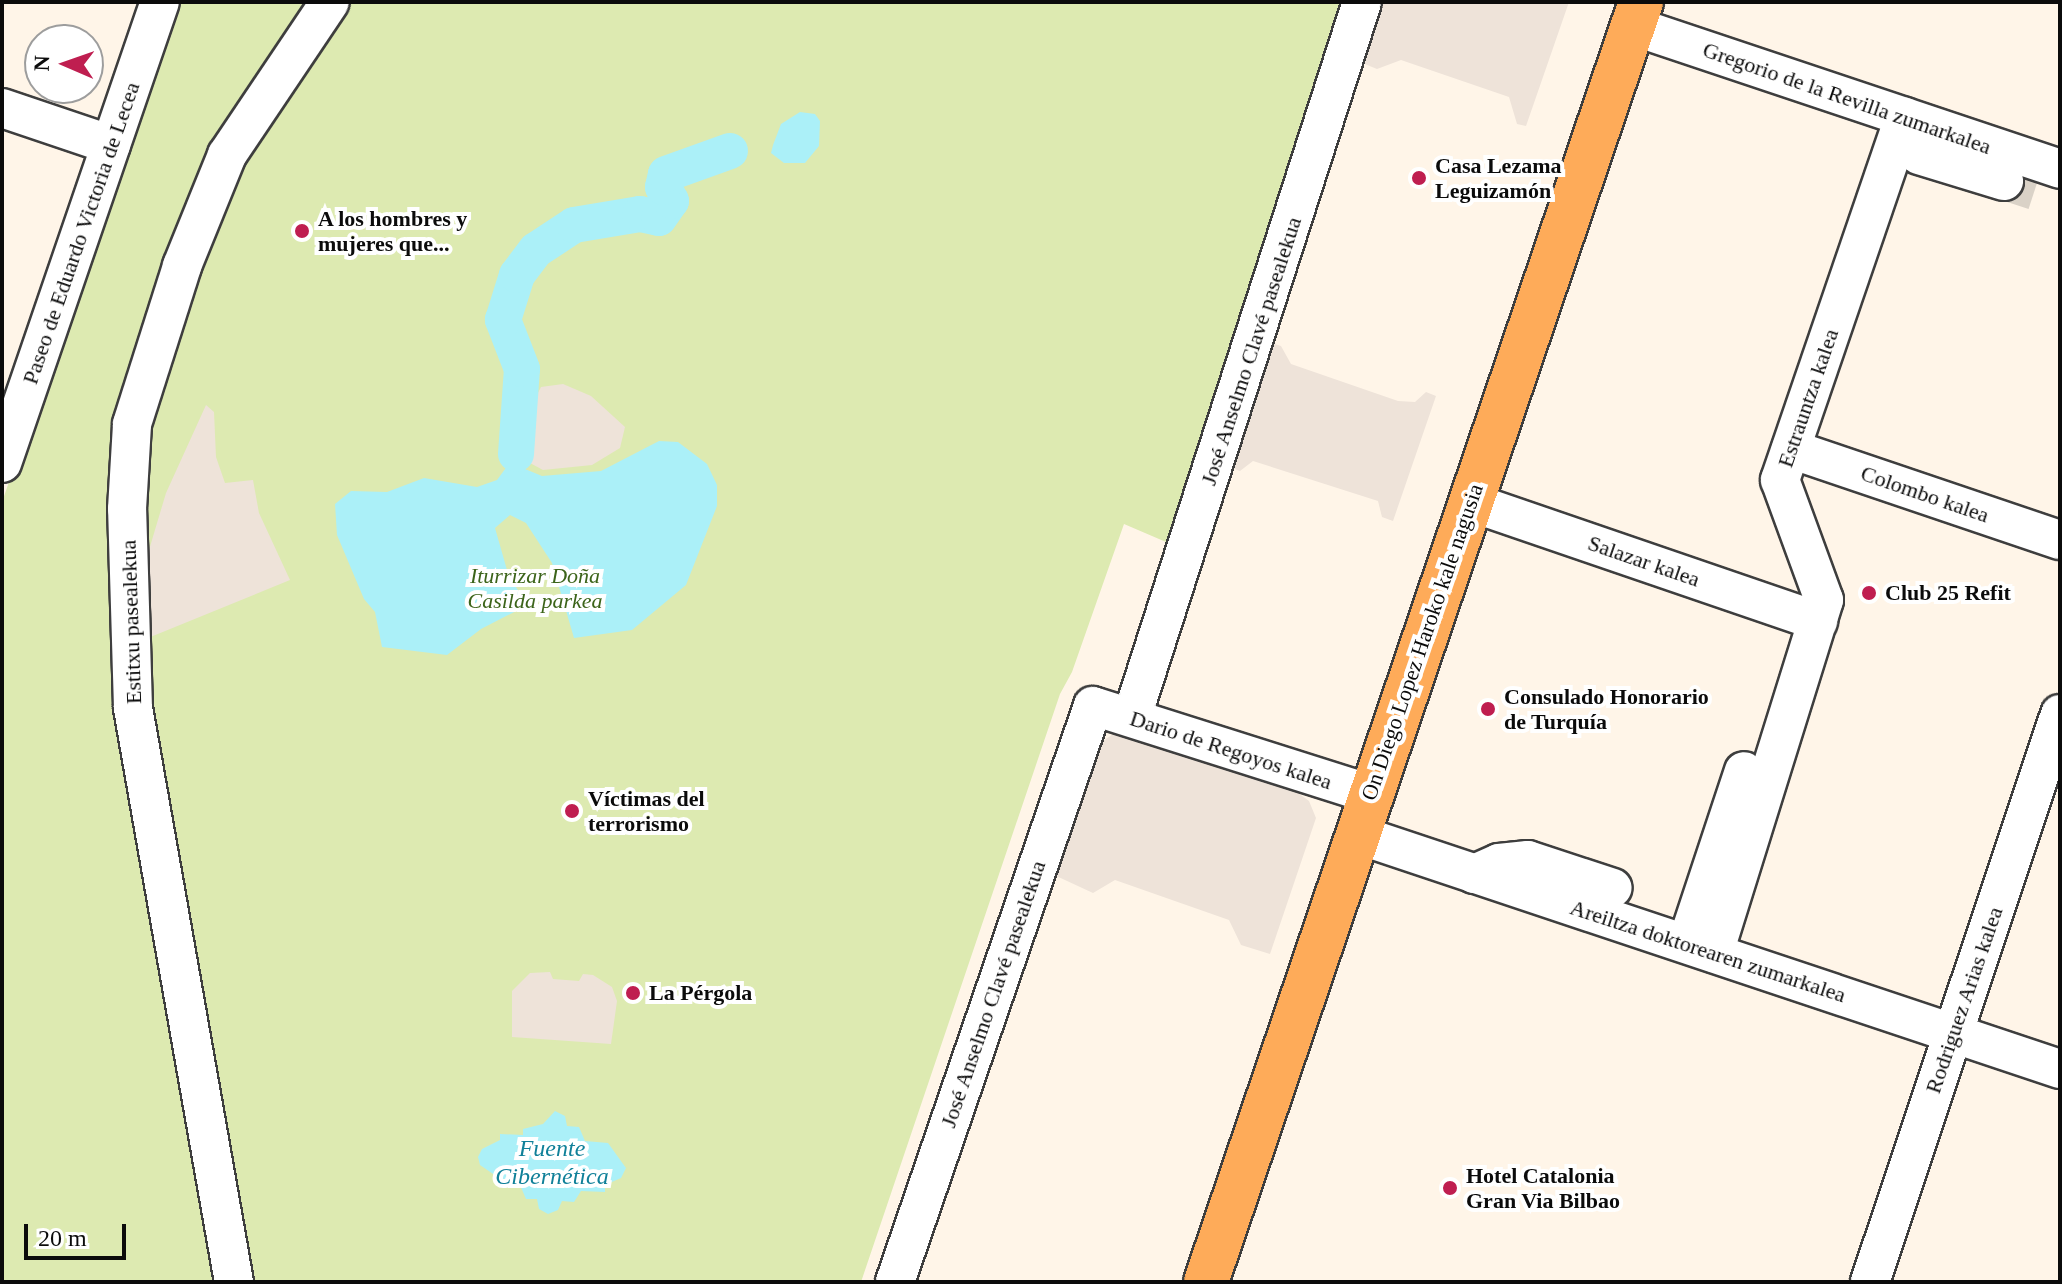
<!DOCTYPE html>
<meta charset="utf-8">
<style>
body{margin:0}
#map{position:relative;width:2062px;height:1284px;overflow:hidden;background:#fff5e8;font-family:"Times New Roman",serif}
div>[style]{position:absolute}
.green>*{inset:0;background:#ddeab1}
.plaza>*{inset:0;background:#eee3d9}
.water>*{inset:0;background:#abf0f8}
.canal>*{height:36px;margin:-18px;padding:0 18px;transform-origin:18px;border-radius:18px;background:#abf0f8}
.minor-tunnel>*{height:38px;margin-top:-19px;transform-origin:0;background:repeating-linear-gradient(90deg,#dad2c7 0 38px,transparent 0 57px)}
.roads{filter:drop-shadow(2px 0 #3e3e3e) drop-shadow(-2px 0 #3e3e3e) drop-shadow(0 2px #3e3e3e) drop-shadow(0 -2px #3e3e3e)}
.minor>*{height:38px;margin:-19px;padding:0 19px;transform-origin:19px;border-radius:19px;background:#fff}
.major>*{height:44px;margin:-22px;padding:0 22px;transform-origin:22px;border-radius:22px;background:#feab59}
.dots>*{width:22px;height:22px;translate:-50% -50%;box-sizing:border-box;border:4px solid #fff;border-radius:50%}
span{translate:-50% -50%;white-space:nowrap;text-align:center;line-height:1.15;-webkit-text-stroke:8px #fff;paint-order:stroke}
.street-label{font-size:22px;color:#0b0b0b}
.poi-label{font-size:22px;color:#0b0b0b;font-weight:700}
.left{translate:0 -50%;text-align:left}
.park-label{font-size:22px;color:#3c641a;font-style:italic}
.water-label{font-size:24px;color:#108099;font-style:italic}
.frame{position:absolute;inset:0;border:4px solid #0b0b0b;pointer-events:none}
.north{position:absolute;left:24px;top:24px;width:80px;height:80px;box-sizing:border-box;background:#fff;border:2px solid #9d9d9d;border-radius:50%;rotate:272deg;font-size:22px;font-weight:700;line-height:32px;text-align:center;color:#0b0b0b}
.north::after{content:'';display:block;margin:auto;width:28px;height:36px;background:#bf1e50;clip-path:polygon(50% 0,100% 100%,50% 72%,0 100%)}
.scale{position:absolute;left:24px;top:1224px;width:102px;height:36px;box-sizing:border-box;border:4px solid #0b0b0b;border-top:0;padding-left:10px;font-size:24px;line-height:28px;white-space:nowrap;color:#0b0b0b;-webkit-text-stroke:6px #fff;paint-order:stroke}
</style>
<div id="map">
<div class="green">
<div style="clip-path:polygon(176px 2px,1362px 2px,1187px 551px,1124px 524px,1072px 672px,1060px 694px,861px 1282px,2px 1282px,2px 502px)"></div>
</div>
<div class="plaza">
<div style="clip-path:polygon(1362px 2px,1569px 2px,1526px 126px,1517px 124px,1509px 97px,1401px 60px,1377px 69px,1345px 56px)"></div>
<div style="clip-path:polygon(1256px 338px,1281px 346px,1291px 364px,1398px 401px,1415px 402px,1426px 392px,1436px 396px,1393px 521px,1382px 517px,1378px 501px,1253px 461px,1240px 471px,1216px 462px)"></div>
<div style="clip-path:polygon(563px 384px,591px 396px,625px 427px,620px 448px,592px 465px,543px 470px,530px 463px,526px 416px,541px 387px)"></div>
<div style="clip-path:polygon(206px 405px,214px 412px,216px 457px,225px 483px,253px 480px,259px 513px,290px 580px,148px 638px,146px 560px,166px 493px)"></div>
<div style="clip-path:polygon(1119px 730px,1286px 784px,1309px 801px,1316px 818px,1270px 954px,1241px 945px,1229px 920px,1115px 880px,1093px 893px,1052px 874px,1100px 743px)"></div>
<div style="clip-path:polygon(550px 972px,553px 979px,579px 981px,583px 974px,593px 975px,612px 987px,617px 1001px,611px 1044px,512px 1037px,512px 991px,530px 973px)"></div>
</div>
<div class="water">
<div style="clip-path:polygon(800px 112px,815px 114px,820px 121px,819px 146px,805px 163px,784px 163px,771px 153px,773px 145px,781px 124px)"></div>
<div style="clip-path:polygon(659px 441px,678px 442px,707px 464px,717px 485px,717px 506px,686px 585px,632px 630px,574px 638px,552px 563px,526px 523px,510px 515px,495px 528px,509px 577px,522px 596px,518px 610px,481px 629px,447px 655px,382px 647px,375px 612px,364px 599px,337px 535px,335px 504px,351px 491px,387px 492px,424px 478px,477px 487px,497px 480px,516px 454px,525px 469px,542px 476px,601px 471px)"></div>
<div style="clip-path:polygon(555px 1111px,565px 1116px,567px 1126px,579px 1127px,585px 1141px,608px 1143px,626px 1168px,621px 1178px,605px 1185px,605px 1192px,581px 1191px,574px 1202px,562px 1201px,558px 1210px,548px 1214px,539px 1209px,537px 1199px,526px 1199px,520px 1185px,496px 1184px,496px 1176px,480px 1165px,478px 1157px,482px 1149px,500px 1140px,500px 1134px,523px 1135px,523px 1129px,543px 1124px)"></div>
</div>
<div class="canal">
<div style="left:516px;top:454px;width:85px;rotate:-86deg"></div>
<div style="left:522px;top:369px;width:53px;rotate:-111.2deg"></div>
<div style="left:503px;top:320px;width:47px;rotate:-72.7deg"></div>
<div style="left:517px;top:275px;width:31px;rotate:-53deg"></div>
<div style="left:536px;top:250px;width:45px;rotate:-33.3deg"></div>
<div style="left:574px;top:225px;width:67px;rotate:-9.5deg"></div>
<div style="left:640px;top:214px;width:19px;rotate:12deg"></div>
<div style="left:659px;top:218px;width:21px;rotate:-55deg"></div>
<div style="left:671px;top:201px;width:16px;rotate:-120deg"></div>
<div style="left:663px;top:187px;width:13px;rotate:-77deg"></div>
<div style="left:666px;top:174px;width:68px;rotate:-19.8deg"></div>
</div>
<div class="minor-tunnel">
<div style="left:2004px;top:181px;width:32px;rotate:18deg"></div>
</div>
<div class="roads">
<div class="minor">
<div style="left:1633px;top:26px;width:450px;rotate:18.5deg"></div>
<div style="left:2px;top:108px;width:115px;rotate:18.7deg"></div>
<div style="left:1919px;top:155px;width:89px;rotate:17deg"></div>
<div style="left:1791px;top:449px;width:284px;rotate:18.7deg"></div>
<div style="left:2px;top:463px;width:487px;rotate:-71.1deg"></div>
<div style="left:1470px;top:502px;width:368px;rotate:18.9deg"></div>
<div style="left:1138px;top:698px;width:731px;rotate:-72.16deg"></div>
<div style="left:1356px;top:834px;width:742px;rotate:18.46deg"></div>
<div style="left:1474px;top:874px;width:27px;rotate:-24deg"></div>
<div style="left:1499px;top:863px;width:29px;rotate:-6deg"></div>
<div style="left:1528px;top:860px;width:89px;rotate:18.2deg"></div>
<div style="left:1687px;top:943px;width:181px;rotate:-71.7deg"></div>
<div style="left:1714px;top:953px;width:370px;rotate:-72.7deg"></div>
<div style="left:1824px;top:600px;width:128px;rotate:-110.1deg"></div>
<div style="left:1780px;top:480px;width:384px;rotate:-71.1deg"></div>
<div style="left:234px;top:1282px;width:583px;rotate:-99.98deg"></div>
<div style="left:133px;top:708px;width:199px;rotate:-91.7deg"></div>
<div style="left:127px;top:509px;width:85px;rotate:-86.6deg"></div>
<div style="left:132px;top:424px;width:166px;rotate:-72.4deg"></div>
<div style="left:182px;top:266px;width:120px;rotate:-67.9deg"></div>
<div style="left:227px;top:155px;width:184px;rotate:-56.1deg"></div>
<div style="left:895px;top:1282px;width:609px;rotate:-71.03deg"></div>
<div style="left:1093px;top:706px;width:291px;rotate:17.6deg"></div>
<div style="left:1870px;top:1282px;width:599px;rotate:-71.5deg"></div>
</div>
<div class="major">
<div style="left:1206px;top:1282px;width:1352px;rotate:-71.23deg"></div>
</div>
</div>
<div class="dots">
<div style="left:1419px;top:178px;background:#bf1e50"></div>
<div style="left:302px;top:231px;background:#bf1e50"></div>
<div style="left:1869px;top:593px;background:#bf1e50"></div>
<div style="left:1488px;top:709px;background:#bf1e50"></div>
<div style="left:572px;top:811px;background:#bf1e50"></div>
<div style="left:633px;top:993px;background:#bf1e50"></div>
<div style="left:1450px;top:1188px;background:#bf1e50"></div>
</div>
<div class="street-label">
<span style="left:1847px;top:98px;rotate:19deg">Gregorio de la Revilla zumarkalea</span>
<span style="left:81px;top:233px;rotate:-71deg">Paseo de Eduardo Victoria de Lecea</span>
<span style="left:1251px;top:351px;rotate:-72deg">José Anselmo Clavé pasealekua</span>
<span style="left:1808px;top:398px;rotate:-71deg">Estrauntza kalea</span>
<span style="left:1925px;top:494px;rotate:19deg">Colombo kalea</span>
<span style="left:1644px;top:561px;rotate:19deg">Salazar kalea</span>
<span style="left:131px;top:622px;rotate:-92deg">Estitxu pasealekua</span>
<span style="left:1422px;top:642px;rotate:-71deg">On Diego Lopez Haroko kale nagusia</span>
<span style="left:1231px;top:750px;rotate:18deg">Dario de Regoyos kalea</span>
<span style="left:1708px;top:951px;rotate:18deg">Areiltza doktorearen zumarkalea</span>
<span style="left:993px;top:994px;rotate:-71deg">José Anselmo Clavé pasealekua</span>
<span style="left:1964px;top:1000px;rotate:-71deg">Rodriguez Arias kalea</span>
</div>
<div class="poi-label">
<span class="left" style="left:1435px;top:178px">Casa Lezama<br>Leguizamón</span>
<span class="left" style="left:318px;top:231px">A los hombres y<br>mujeres que...</span>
<span class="left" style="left:1885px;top:593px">Club 25 Refit</span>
<span class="left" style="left:1504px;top:709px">Consulado Honorario<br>de Turquía</span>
<span class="left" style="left:588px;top:811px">Víctimas del<br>terrorismo</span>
<span class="left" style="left:649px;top:993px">La Pérgola</span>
<span class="left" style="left:1466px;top:1188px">Hotel Catalonia<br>Gran Via Bilbao</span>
</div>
<div class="park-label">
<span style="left:535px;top:588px">Iturrizar Doña<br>Casilda parkea</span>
</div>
<div class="water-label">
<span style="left:552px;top:1163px">Fuente<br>Cibernética</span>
</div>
<div class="frame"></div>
<div class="north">N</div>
<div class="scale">20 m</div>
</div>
